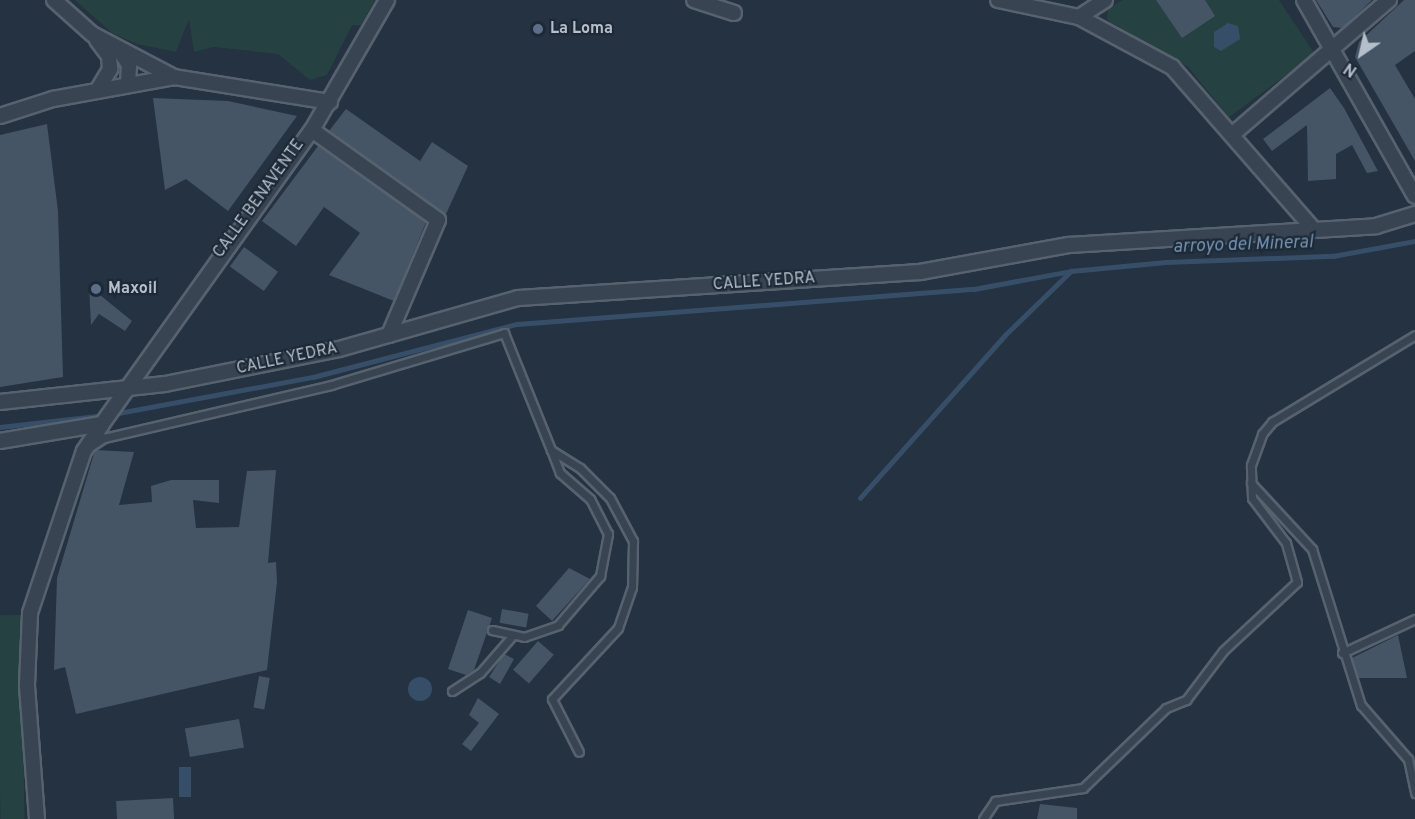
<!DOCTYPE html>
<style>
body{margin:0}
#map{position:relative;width:1415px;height:819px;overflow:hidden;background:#243241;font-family:Overpass,sans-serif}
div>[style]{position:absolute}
.green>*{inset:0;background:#264142;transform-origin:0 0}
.water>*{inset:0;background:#374e69;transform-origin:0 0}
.round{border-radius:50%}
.stream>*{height:4.5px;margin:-2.25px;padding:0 2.25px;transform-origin:2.25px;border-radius:2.25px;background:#374e69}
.building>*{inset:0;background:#455566;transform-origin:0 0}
.roads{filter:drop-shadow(2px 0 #56626e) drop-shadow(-2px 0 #56626e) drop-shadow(0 2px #56626e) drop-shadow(0 -2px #56626e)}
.lane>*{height:7px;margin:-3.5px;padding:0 3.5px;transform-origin:3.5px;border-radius:3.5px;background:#384451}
.street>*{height:14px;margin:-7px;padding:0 7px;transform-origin:7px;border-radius:7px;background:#384451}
.dots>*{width:16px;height:16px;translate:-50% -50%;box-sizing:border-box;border:3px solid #1d2936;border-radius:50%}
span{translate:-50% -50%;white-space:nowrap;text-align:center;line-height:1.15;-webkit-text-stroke:4.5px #1d2936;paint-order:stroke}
.poi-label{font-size:16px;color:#b5bfcb;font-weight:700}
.left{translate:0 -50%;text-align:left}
.street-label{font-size:16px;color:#b5bfcb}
.water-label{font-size:18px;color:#7391b0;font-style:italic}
.north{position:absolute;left:1331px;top:24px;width:60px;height:60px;-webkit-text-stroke:4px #1d2936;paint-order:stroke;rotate:214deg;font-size:16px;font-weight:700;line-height:24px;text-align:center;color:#b5bfcb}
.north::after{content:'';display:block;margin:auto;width:21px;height:27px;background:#b5bfcb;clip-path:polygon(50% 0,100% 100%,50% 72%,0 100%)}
</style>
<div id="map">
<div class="green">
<div style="clip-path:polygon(75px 0,375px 0,361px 25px,352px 25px,327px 75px,310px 80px,278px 54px,214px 47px,194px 52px,189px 19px,176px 52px,137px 44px,112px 33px)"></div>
<div style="clip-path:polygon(1122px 0,1279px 0,1315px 54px,1229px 117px,1188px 67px,1107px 20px,1108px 9px)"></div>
<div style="left:21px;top:615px;width:204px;height:24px;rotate:89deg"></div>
</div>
<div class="water">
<div style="clip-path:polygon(1228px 23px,1238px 26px,1240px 39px,1221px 51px,1214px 47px,1214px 32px)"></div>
<div class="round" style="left:408px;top:677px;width:24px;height:24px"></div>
<div style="left:179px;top:767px;width:12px;height:30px"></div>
</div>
<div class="stream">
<div style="left:113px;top:414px;width:203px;rotate:-10.5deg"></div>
<div style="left:313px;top:377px;width:211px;rotate:-14.6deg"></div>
<div style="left:517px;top:324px;width:458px;rotate:-4.4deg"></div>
<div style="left:974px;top:289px;width:99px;rotate:-10.5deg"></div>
<div style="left:1071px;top:271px;width:95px;rotate:-5.4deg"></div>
<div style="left:1166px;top:262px;width:167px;rotate:-2.1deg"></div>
<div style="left:1333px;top:256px;width:83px;rotate:-10.4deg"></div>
<div style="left:0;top:427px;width:106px;rotate:-6.5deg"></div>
<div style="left:860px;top:498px;width:218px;rotate:-48.3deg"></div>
<div style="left:1005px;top:335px;width:92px;rotate:-44.1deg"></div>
</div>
<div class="building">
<div style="clip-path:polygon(1156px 0,1205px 0,1215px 16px,1182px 38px)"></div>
<div style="clip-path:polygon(1316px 0,1372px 0,1343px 28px,1333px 27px)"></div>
<div style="clip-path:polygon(1404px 0,1415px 0,1415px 51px,1395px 65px,1415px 99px,1415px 161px,1355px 57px,1359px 42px)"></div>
<div style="clip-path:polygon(1330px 88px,1344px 108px,1378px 171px,1367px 173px,1352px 145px,1336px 154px,1336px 179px,1308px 181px,1307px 125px,1272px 151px,1263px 139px)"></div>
<div style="clip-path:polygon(153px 98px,228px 101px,297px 116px,228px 211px,186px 179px,165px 190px)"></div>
<div style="clip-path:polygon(346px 109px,420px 161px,432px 142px,468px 166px,446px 214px,329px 131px)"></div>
<div style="clip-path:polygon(47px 124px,58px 211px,63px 377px,0 387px,0 135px)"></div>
<div style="clip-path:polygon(318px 146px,426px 222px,394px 301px,329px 275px,360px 233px,324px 207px,296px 246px,262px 221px)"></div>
<div style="left:244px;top:247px;width:42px;height:24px;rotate:36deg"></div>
<div style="clip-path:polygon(89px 286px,132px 321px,125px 331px,99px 314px,91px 325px)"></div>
<div style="clip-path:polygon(95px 450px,134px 452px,119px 505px,152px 502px,151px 486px,171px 480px,219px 480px,219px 503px,193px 500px,196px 528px,239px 527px,247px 471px,276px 470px,268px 563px,276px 562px,277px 582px,267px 670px,76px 714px,65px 667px,54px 670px,57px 578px)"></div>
<div style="clip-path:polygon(569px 568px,590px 579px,552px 621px,536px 606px)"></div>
<div style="left:502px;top:609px;width:27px;height:14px;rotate:10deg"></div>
<div style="clip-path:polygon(468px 610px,492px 618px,474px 670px,466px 675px,448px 669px)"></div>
<div style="clip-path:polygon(1398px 635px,1407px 678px,1358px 678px,1352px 658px)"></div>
<div style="left:538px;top:641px;width:21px;height:38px;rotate:41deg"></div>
<div style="clip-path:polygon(504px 654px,514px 659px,500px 684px,489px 677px)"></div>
<div style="left:259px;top:676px;width:11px;height:32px;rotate:10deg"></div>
<div style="clip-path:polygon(478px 698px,499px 714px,471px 751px,462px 744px,479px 723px,469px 715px)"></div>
<div style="left:239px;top:719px;width:29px;height:55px;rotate:80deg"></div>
<div style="left:173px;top:798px;width:21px;height:57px;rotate:87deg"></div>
<div style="clip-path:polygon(1040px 804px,1077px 808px,1077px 819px,1037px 819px)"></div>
</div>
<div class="roads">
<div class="lane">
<div style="left:90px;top:447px;width:17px;rotate:-33deg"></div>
<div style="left:104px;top:438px;width:233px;rotate:-13.1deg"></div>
<div style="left:331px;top:385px;width:181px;rotate:-16.7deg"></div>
<div style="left:504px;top:333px;width:126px;rotate:68.1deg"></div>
<div style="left:551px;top:450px;width:34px;rotate:32deg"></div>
<div style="left:580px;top:468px;width:42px;rotate:45deg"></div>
<div style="left:610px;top:498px;width:49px;rotate:61.9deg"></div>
<div style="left:633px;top:541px;width:46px;rotate:91.2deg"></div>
<div style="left:632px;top:587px;width:43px;rotate:108.9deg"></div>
<div style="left:618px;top:628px;width:97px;rotate:132.9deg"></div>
<div style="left:552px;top:699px;width:59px;rotate:63deg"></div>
<div style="left:1251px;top:483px;width:90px;rotate:47.3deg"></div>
<div style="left:1312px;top:549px;width:164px;rotate:72.6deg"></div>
<div style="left:1361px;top:705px;width:72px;rotate:49deg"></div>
<div style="left:1408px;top:759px;width:35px;rotate:78deg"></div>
<div style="left:492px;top:630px;width:33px;rotate:12deg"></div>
<div style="left:524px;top:637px;width:36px;rotate:-19deg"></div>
<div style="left:558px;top:625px;width:65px;rotate:-49.4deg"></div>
<div style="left:600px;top:576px;width:43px;rotate:-79.2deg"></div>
<div style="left:608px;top:534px;width:39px;rotate:-117deg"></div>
<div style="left:590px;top:499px;width:40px;rotate:-139deg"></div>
<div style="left:560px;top:473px;width:25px;rotate:-111deg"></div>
<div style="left:1342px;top:653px;width:81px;rotate:-25deg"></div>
<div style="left:452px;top:691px;width:33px;rotate:-33deg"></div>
<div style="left:480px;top:673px;width:50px;rotate:-49deg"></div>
<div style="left:983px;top:819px;width:22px;rotate:-56deg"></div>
<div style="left:995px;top:801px;width:89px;rotate:-8.4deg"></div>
<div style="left:1083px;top:788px;width:115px;rotate:-43.9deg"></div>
<div style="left:1166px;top:708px;width:22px;rotate:-22deg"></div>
<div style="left:1186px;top:700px;width:61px;rotate:-52.9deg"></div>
<div style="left:1223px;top:651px;width:101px;rotate:-43deg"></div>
<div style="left:1297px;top:582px;width:41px;rotate:-105.8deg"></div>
<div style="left:1286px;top:543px;width:56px;rotate:-127.1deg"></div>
<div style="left:1252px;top:498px;width:33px;rotate:-92deg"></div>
<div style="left:1251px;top:465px;width:33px;rotate:-70deg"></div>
<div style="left:1262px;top:434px;width:16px;rotate:-50deg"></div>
<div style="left:1272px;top:422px;width:167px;rotate:-31.3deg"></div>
</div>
<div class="street">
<div style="left:54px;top:0;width:51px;rotate:41.8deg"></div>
<div style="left:92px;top:34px;width:93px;rotate:27.7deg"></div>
<div style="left:694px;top:0;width:42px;rotate:18deg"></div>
<div style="left:998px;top:0;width:83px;rotate:11.9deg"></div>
<div style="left:1079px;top:17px;width:106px;rotate:28.3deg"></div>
<div style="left:1172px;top:67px;width:216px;rotate:48.9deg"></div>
<div style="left:1304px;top:0;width:225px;rotate:60.5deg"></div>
<div style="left:1079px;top:17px;width:31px;rotate:-33deg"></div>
<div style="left:120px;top:51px;width:17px;rotate:57deg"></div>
<div style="left:129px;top:65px;width:20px;rotate:93deg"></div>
<div style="left:97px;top:91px;width:26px;rotate:-59deg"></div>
<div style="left:110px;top:69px;width:13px;rotate:-94deg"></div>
<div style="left:109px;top:56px;width:20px;rotate:-127deg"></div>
<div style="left:0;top:116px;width:56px;rotate:-17.8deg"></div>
<div style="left:53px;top:99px;width:123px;rotate:-10.3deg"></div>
<div style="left:174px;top:77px;width:158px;rotate:9.1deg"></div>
<div style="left:312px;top:130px;width:155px;rotate:35.5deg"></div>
<div style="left:438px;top:220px;width:125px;rotate:113.1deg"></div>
<div style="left:1233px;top:134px;width:206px;rotate:-40.7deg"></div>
<div style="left:0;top:402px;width:166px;rotate:-6.2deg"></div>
<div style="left:165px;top:384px;width:177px;rotate:-11.4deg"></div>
<div style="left:339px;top:349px;width:186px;rotate:-15.9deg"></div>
<div style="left:518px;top:298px;width:403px;rotate:-3.7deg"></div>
<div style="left:920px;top:272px;width:151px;rotate:-10.3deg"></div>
<div style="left:1069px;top:245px;width:308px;rotate:-3.5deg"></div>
<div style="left:1376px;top:226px;width:41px;rotate:-17.1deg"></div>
<div style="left:0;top:441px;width:103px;rotate:-9.5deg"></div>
<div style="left:102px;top:424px;width:361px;rotate:-54.5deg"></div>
<div style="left:312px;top:130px;width:150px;rotate:-60deg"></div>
<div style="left:37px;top:819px;width:134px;rotate:-94.3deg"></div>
<div style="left:27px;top:685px;width:72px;rotate:-87.6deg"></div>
<div style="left:30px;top:613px;width:171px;rotate:-71.6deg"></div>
<div style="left:84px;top:451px;width:32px;rotate:-56deg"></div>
</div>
</div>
<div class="dots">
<div style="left:538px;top:29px;background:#5c6f8a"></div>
<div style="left:96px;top:289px;background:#5c6f8a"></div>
</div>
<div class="poi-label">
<span class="left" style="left:550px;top:29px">La Loma</span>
<span class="left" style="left:108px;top:289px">Maxoil</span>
</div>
<div class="street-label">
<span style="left:259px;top:199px;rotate:-54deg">CALLE BENAVENTE</span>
<span style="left:764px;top:282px;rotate:-4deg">CALLE YEDRA</span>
<span style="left:287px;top:359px;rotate:-12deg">CALLE YEDRA</span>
</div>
<div class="water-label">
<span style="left:1243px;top:246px;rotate:-2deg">arroyo del Mineral</span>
</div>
<div class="north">N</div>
</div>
